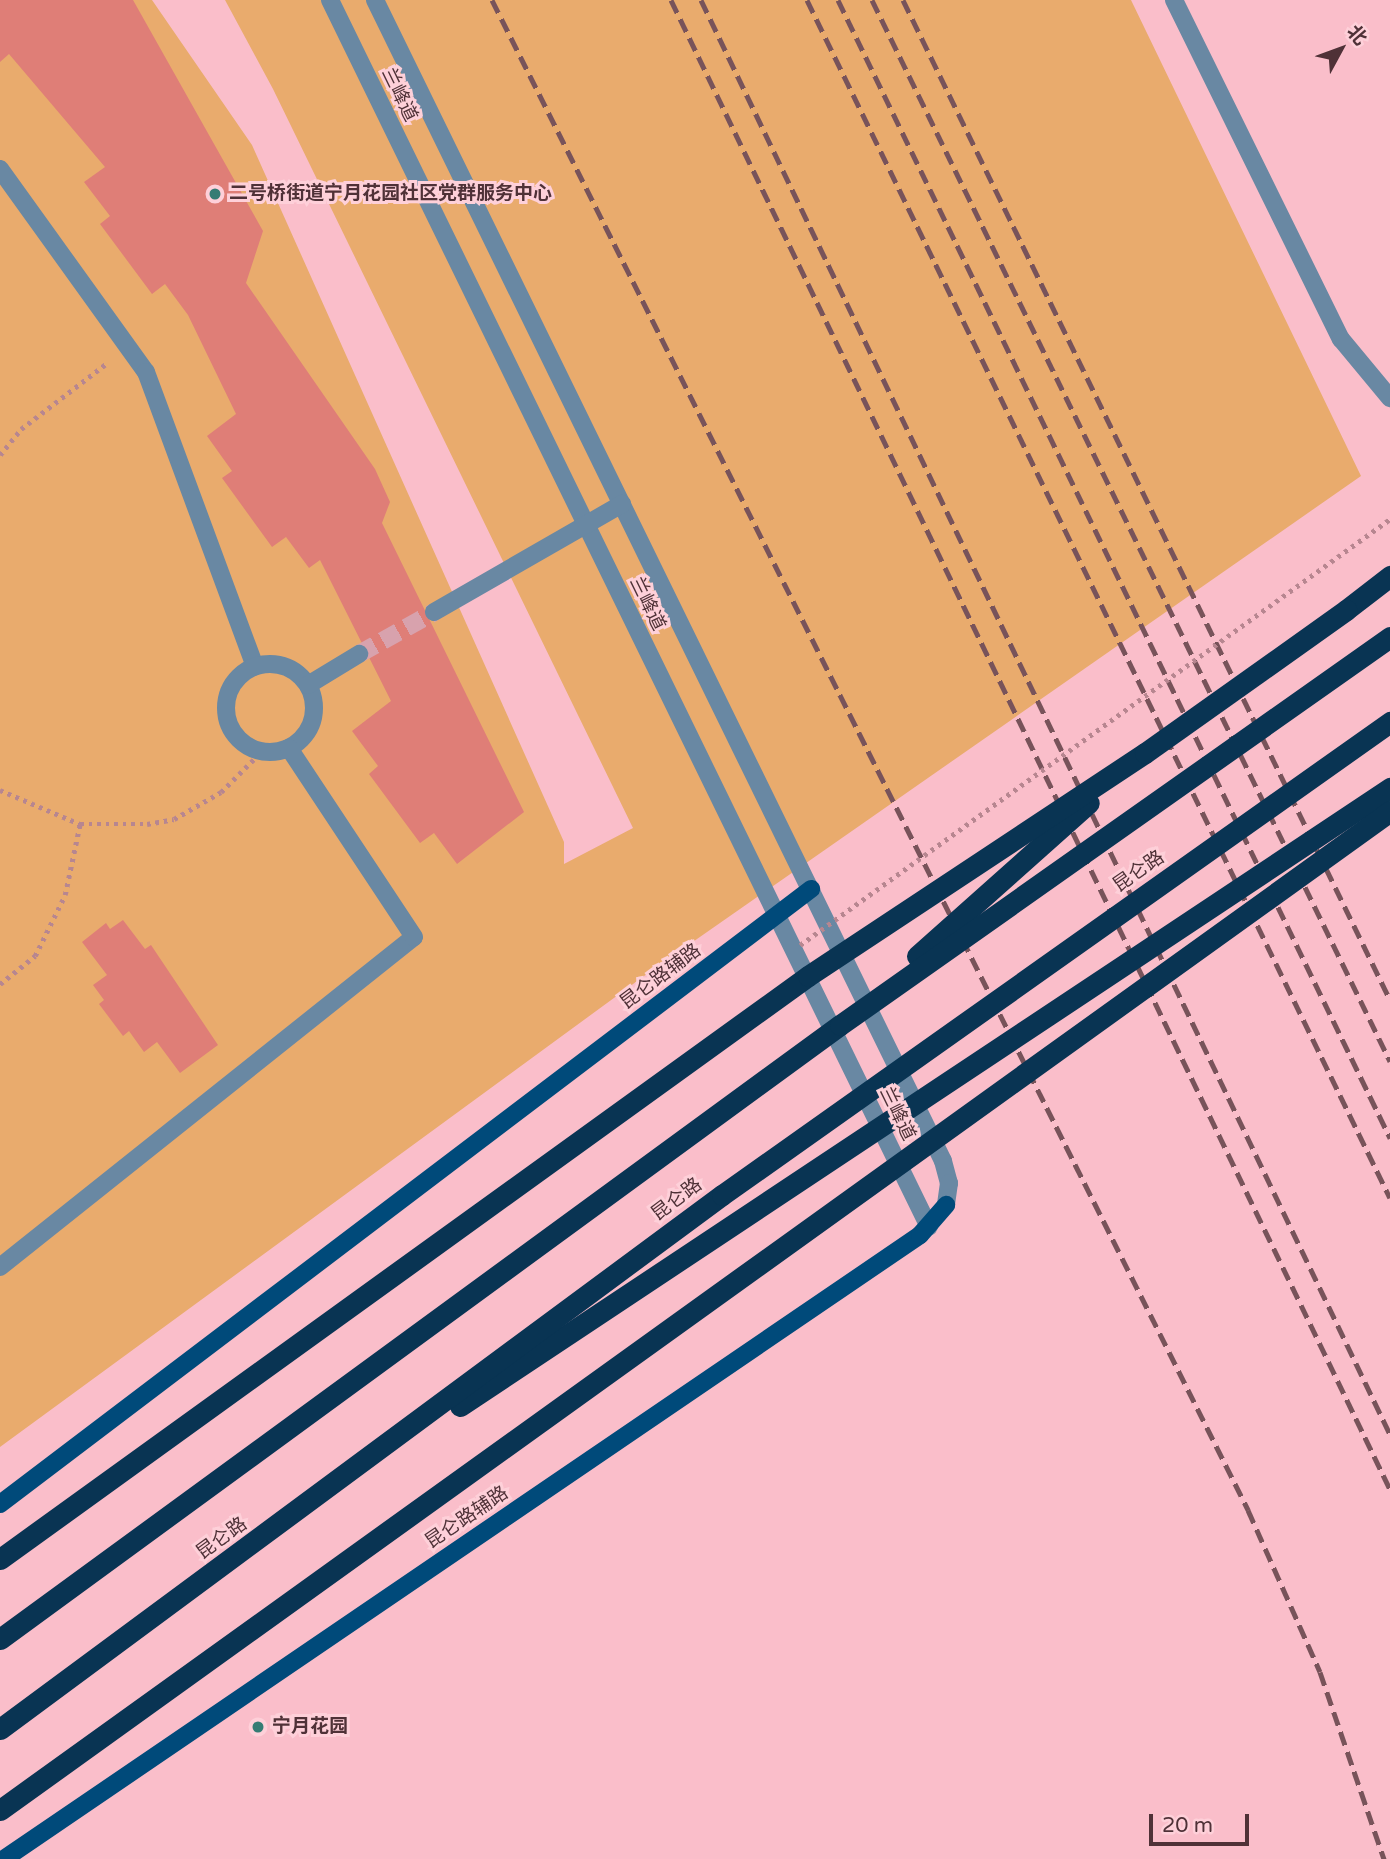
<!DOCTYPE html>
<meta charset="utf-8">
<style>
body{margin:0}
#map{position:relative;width:1390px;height:1859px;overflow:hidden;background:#fabeca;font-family:"Varela Round","Noto Sans SC",sans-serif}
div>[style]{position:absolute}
.green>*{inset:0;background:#e9ab6d}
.building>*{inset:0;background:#df7e77}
.minor-tunnel>*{height:18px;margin-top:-9px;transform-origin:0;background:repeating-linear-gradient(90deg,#d8a2ad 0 18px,transparent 0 27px)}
.path>*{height:4.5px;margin-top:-2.25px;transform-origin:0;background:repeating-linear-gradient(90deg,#b78690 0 3.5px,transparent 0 8.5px)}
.minor>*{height:18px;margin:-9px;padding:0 9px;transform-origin:9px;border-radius:9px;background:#6988a3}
.minor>.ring{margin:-9px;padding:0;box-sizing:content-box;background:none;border:18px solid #6988a3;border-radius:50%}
.major>*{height:18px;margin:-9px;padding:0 9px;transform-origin:9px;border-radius:9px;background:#004a7a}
.highway>*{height:21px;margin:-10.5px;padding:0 10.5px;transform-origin:10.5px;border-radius:10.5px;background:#093453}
.rail>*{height:5px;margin-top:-2.5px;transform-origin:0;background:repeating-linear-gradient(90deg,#78535a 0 14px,transparent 0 21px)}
.path-bridge>*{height:4.5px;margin-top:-2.25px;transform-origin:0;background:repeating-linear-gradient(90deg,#b78690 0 3.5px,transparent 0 8.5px)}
.highway-bridge>*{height:21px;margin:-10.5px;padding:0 10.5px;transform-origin:10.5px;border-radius:10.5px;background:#093453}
.dots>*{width:19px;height:19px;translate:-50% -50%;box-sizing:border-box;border:4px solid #fed0d9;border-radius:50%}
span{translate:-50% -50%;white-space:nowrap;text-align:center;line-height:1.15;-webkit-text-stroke:6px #fed0d9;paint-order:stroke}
.street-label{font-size:19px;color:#4f3137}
.poi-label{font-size:19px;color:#4f3137;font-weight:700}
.left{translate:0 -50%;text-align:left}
.north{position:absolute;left:1306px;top:14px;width:70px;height:70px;-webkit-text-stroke:5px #fed0d9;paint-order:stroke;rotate:49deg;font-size:19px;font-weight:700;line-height:28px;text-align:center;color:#4f3137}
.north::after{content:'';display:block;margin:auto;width:24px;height:32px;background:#4f3137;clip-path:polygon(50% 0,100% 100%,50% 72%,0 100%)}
.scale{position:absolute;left:1149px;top:1814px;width:100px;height:32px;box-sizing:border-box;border:4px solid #4f3137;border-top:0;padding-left:9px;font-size:21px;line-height:24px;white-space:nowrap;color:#4f3137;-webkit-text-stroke:5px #fed0d9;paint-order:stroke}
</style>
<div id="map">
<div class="green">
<div style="clip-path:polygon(0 0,152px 0,252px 145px,564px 842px,564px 864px,633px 828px,273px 89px,225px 0,1131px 0,1361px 476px,644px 976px,0 1447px)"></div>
</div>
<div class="building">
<div style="clip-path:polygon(0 0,133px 0,263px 231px,246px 283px,375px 469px,390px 502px,382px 523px,524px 812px,457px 864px,434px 833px,420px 843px,369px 774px,378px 766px,352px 731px,391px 701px,320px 560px,309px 568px,286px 537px,272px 547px,222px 478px,232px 471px,207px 436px,236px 414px,188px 315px,165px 284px,152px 294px,100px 224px,110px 216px,84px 182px,105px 167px,9px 54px,0 62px)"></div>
<div style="clip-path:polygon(123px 920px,145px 949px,151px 945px,218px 1045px,180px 1073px,157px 1042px,144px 1052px,129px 1031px,123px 1036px,99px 1004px,104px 1000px,93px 985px,107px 975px,82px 942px,106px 923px,110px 929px)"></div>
</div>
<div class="minor-tunnel">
<div style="left:359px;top:654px;width:86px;rotate:-29.2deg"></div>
</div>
<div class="path">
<div style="left:0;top:455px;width:33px;rotate:-51deg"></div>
<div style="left:21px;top:429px;width:108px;rotate:-37.5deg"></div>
<div style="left:0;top:790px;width:87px;rotate:23deg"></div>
<div style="left:80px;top:824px;width:67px"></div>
<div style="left:147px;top:824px;width:27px;rotate:-10deg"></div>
<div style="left:174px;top:819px;width:54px;rotate:-29.9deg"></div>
<div style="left:221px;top:792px;width:57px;rotate:-45deg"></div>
<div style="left:0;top:984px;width:45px;rotate:-38.7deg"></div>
<div style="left:35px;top:956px;width:68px;rotate:-63.8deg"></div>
<div style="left:65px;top:895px;width:73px;rotate:-78.1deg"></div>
</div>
<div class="minor">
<div style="left:330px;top:0;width:1365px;rotate:63.98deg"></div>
<div style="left:375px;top:0;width:1292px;rotate:63.93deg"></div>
<div style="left:943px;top:1161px;width:23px;rotate:75deg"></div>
<div style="left:949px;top:1183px;width:22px;rotate:98deg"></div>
<div style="left:1174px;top:0;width:378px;rotate:63.8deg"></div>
<div style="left:1341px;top:339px;width:77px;rotate:50.3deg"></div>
<div style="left:0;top:169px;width:250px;rotate:54.3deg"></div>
<div style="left:146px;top:372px;width:314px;rotate:69.7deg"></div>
<div style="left:434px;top:612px;width:217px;rotate:-29.9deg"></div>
<div class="ring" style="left:226px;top:664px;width:70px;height:70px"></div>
<div style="left:308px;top:685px;width:60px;rotate:-31.3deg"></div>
<div style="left:0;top:1267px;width:529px;rotate:-38.56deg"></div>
<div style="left:414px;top:937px;width:227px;rotate:-123.5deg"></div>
</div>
<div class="major">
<div style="left:0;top:1504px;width:1018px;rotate:-37.17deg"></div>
<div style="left:4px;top:1859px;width:1108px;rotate:-34.26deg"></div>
<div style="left:920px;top:1235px;width:40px;rotate:-49deg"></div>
</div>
<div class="highway">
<div style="left:1346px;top:610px;width:56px;rotate:-37.7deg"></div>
</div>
<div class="rail">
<div style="left:492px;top:0;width:1689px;rotate:63.4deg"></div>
<div style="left:1248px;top:1510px;width:177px;rotate:66deg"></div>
<div style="left:1320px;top:1672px;width:198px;rotate:71.1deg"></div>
<div style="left:671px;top:0;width:1654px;rotate:64.23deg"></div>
<div style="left:701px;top:0;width:1591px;rotate:64.34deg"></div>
<div style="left:807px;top:0;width:1332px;rotate:64.05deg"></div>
<div style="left:838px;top:0;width:1265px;rotate:64.12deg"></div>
<div style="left:872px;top:0;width:1181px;rotate:63.98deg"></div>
<div style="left:903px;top:0;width:1112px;rotate:64.03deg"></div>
</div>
<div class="path-bridge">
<div style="left:800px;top:945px;width:728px;rotate:-35.83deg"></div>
</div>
<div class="highway-bridge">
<div style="left:917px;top:956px;width:230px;rotate:-41.7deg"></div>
<div style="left:460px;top:1406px;width:1117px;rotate:-33.6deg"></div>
<div style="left:0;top:1559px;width:996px;rotate:-35.81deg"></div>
<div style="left:808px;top:976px;width:404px;rotate:-33.5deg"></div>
<div style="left:1145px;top:753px;width:247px;rotate:-35.4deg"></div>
<div style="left:0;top:1639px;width:1040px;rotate:-36.17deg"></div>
<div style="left:840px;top:1025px;width:673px;rotate:-35.2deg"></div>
<div style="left:0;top:1729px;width:898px;rotate:-36.49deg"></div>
<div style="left:722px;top:1195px;width:819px;rotate:-35.3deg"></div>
<div style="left:0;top:1810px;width:1712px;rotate:-35.7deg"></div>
</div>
<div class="dots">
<div style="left:215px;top:194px;background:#357c74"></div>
<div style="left:258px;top:1727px;background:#357c74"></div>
</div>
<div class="street-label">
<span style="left:399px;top:95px;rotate:64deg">兰峰道</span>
<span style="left:647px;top:604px;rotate:64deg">兰峰道</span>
<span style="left:1139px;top:872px;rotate:-35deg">昆仑路</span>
<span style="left:661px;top:977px;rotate:-37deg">昆仑路辅路</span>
<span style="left:897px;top:1114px;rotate:64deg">兰峰道</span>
<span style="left:677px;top:1200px;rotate:-37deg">昆仑路</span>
<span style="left:467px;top:1518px;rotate:-34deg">昆仑路辅路</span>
<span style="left:222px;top:1539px;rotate:-36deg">昆仑路</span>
</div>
<div class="poi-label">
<span class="left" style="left:229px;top:194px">二号桥街道宁月花园社区党群服务中心</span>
<span class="left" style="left:272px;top:1727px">宁月花园</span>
</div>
<div class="north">北</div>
<div class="scale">20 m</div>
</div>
